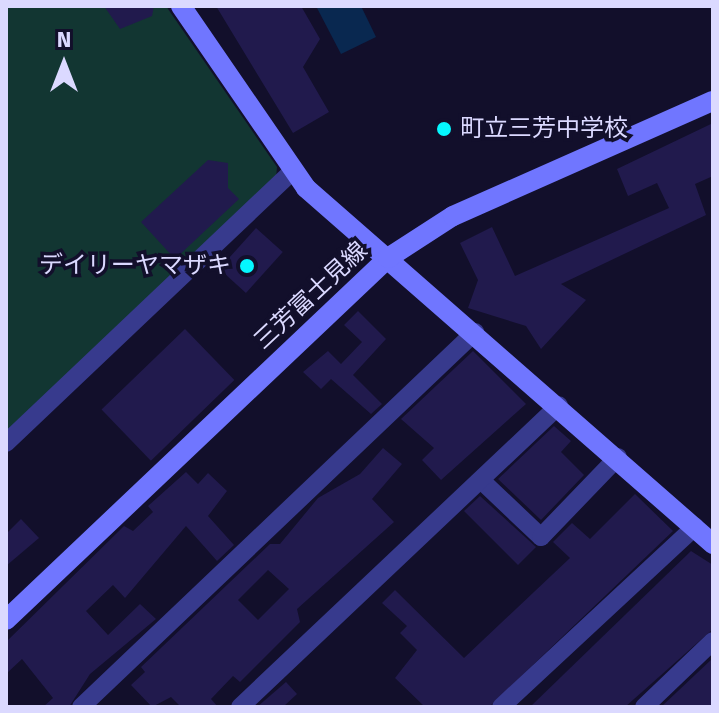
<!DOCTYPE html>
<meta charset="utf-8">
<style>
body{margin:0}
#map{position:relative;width:719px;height:713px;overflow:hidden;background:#120f2b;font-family:"Fira Sans","Noto Sans JP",sans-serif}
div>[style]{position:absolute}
.green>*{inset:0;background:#123632}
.water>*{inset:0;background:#092850}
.building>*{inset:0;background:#211a4d;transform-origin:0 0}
.street>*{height:18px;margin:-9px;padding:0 9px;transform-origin:9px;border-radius:9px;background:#373a8d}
.secondary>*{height:20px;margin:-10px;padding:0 10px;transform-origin:10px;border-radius:10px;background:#7076ff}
.dots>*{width:22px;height:22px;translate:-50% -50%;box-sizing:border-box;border:4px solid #120f2b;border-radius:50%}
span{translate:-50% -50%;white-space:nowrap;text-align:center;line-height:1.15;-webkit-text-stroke:7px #120f2b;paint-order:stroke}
.poi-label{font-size:24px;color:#dbd9ff}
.left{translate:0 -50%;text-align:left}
.right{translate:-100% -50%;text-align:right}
.street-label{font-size:24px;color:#dbd9ff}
.frame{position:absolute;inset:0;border:8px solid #dbd9ff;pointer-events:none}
.north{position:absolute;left:24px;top:24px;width:80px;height:80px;-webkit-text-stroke:6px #120f2b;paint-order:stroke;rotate:0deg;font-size:22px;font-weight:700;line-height:32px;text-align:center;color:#dbd9ff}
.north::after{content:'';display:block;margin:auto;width:28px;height:36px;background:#dbd9ff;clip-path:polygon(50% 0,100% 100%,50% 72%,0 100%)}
</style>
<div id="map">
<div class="green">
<div style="clip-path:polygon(6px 6px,166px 6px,277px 167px,276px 178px,6px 434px)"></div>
</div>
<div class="water">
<div style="clip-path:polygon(316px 6px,361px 6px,376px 37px,341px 54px)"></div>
</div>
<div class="building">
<div style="clip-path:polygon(104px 6px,154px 6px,152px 16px,120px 29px)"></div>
<div style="clip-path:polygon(216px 6px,301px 6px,320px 39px,303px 67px,329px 112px,293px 133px)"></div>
<div style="clip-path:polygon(713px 123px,713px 176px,695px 184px,706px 215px,561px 284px,586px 300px,541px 349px,526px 326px,468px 308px,478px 280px,460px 243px,492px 227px,515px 276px,669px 208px,657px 183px,628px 196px,617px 169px)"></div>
<div style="clip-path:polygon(208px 160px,228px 163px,228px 188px,239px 199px,175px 259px,141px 222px)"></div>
<div style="left:256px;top:228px;width:36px;height:55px;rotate:42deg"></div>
<div style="clip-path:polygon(358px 311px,386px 339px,353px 375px,382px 404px,371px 414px,331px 379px,321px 389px,303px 372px,328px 351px,341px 364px,362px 342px,344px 325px)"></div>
<div style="left:185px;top:329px;width:71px;height:116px;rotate:46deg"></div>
<div style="clip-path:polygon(473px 351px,526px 404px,441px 480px,422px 460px,434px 448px,401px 419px)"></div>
<div style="clip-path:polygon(554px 426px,571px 441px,561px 452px,584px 475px,541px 520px,498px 479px)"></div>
<div style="clip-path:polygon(evenodd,383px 448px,402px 464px,372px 499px,394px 522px,297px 609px,300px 622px,240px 682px,233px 676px,211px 699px,218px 707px,181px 707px,171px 697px,152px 707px,131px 685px,145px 672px,141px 667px,270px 544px,280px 544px,318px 498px,360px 474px,383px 448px,268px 570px,289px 589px,258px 620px,238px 600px,268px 570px)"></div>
<div style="clip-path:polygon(186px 472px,198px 484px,208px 473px,227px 491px,208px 516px,234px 545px,217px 561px,186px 526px,125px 598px,113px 585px,86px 611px,108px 635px,140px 604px,156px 619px,90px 674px,69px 707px,43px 707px,53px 698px,22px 659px,6px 674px,6px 642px,124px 526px,133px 531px,153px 512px,148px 506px)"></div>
<div style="clip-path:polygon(635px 494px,673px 531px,489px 707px,425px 707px,395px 678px,417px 650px,400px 633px,407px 626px,382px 603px,395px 590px,464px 658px,570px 558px,553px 542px,572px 523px,590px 539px)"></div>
<div style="clip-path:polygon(480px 496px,536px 547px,518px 565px,464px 511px)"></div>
<div style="clip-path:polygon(21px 519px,39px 538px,6px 566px,6px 534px)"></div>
<div style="clip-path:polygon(691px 551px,713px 565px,713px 629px,625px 707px,530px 707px)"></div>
<div style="clip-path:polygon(713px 658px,713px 707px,661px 707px)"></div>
<div style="clip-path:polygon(286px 682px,297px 694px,283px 707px,257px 707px)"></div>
</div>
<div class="street">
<div style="left:6px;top:443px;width:397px;rotate:-43.5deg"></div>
<div style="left:483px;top:482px;width:80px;rotate:43.5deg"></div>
<div style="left:541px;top:537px;width:111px;rotate:-46.1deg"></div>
<div style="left:81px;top:707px;width:544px;rotate:-43.58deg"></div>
<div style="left:240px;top:707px;width:439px;rotate:-43.4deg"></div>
<div style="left:501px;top:707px;width:265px;rotate:-42.9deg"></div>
<div style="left:644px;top:707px;width:95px;rotate:-43.7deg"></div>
</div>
<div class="secondary">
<div style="left:181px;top:6px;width:221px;rotate:55.5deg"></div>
<div style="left:306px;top:188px;width:541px;rotate:41.18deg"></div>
<div style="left:6px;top:620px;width:526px;rotate:-43.46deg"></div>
<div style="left:388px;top:258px;width:77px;rotate:-32.9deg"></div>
<div style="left:453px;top:216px;width:284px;rotate:-23.9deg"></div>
</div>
<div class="dots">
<div style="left:444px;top:129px;background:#05f7ff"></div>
<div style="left:247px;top:266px;background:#05f7ff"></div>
</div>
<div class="poi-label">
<span class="left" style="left:460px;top:129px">町立三芳中学校</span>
<span class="right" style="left:231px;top:266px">デイリーヤマザキ</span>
</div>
<div class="street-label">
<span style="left:311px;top:296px;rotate:-43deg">三芳富士見線</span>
</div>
<div class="frame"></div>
<div class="north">N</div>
</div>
